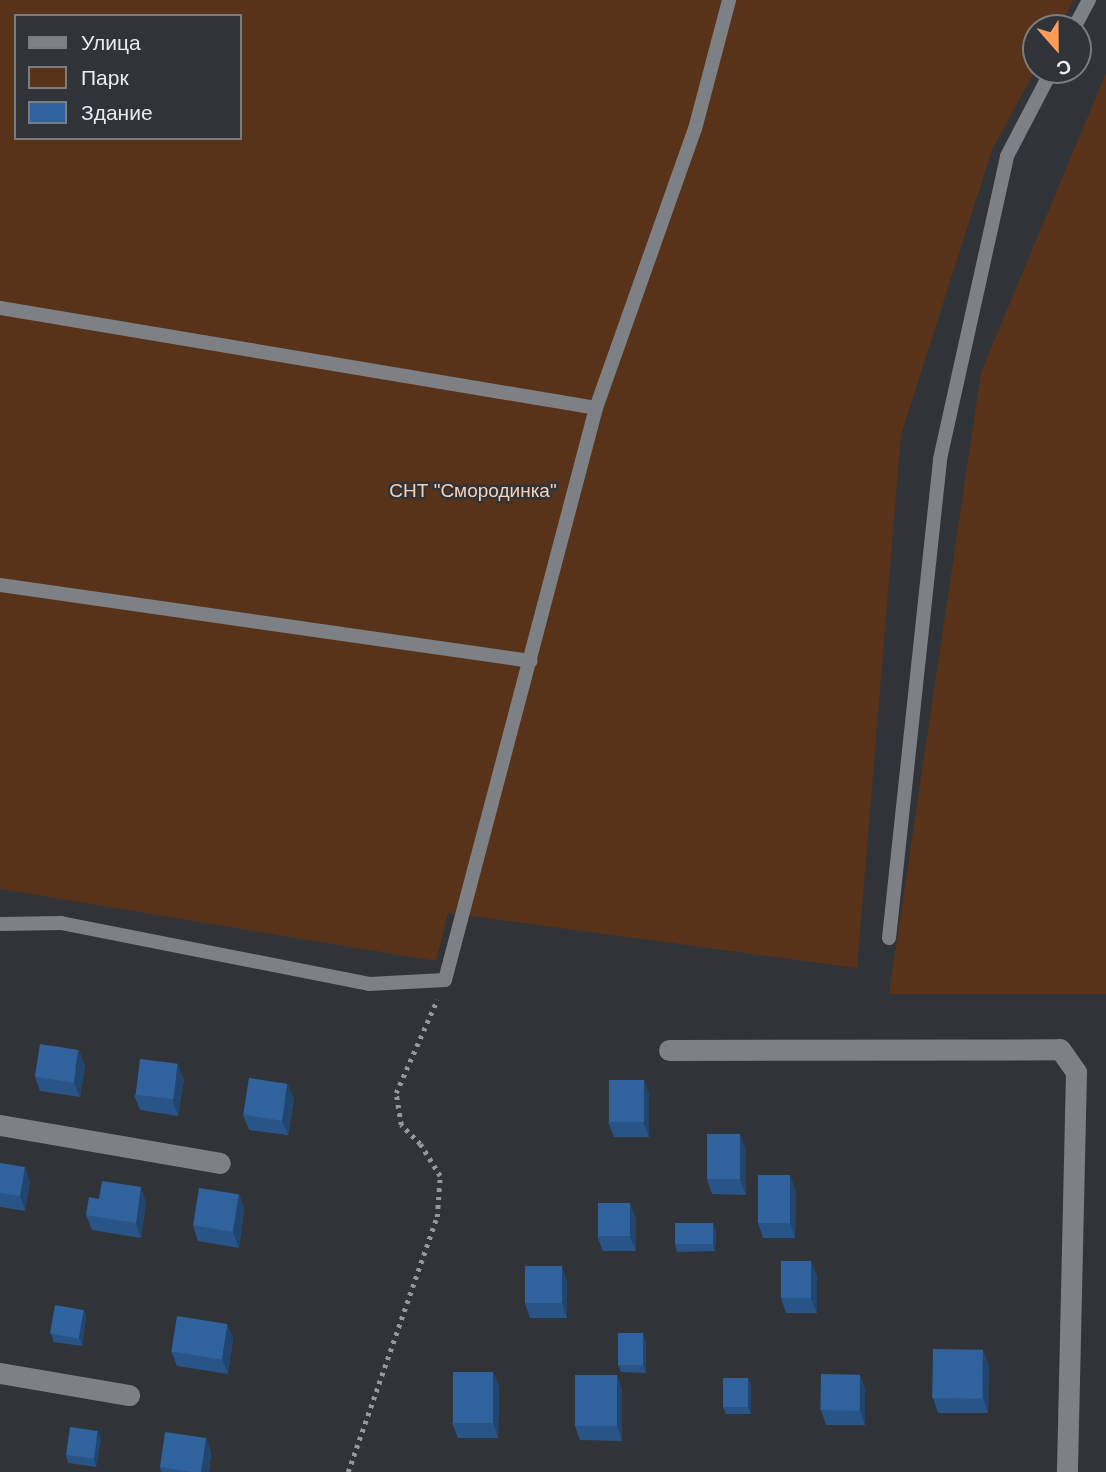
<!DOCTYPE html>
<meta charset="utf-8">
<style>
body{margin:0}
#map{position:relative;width:1106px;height:1472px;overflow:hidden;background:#303337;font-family:Arial,sans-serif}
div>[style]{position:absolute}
.green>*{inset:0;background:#583319}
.path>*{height:4.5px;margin-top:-2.25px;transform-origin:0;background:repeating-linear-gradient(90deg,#95979a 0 3.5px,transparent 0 8.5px)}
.lane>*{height:14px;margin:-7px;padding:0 7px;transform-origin:7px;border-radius:7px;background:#7d8185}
.street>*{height:21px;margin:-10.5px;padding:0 10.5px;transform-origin:10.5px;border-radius:10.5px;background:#7d8185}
.wall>*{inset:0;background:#295487}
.shaded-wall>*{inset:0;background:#22456e}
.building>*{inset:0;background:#30629d;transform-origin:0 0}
span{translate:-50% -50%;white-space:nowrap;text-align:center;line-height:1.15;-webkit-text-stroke:5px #303337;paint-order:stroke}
.park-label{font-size:19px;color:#f8d0b8}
.legend{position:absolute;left:14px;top:14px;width:228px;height:126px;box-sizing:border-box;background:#303337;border:2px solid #7a7d80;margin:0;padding:9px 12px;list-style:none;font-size:21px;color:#e9ebed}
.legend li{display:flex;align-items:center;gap:14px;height:35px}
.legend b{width:35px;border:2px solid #7a7d80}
.north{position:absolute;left:1022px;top:14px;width:70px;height:70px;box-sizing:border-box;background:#303337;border:2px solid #7a7d80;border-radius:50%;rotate:159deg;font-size:19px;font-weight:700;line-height:28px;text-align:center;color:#e9ebed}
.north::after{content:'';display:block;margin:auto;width:24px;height:32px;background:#fe9b58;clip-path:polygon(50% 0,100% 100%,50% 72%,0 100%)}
</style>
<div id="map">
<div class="green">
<div style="clip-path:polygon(evenodd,0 0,1074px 0,1058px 28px,1036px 28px,1036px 69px,992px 150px,901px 435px,857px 968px,448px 913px,436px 961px,0 889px,0 0,16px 16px,240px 16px,240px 138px,16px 138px,16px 16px)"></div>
<div style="clip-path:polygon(1106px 73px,1106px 994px,889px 994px,981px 372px)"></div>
</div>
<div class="path">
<div style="left:348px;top:1472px;width:270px;rotate:-70.8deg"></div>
<div style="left:437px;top:1217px;width:41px;rotate:-85.8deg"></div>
<div style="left:440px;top:1176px;width:38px;rotate:-122deg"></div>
<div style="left:420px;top:1144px;width:27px;rotate:-135deg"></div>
<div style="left:401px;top:1125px;width:32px;rotate:-99deg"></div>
<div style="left:396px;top:1093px;width:102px;rotate:-66.2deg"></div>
</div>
<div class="lane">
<div style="left:1074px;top:28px;width:32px;rotate:-62deg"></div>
<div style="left:0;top:308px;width:604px;rotate:9.52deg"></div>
<div style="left:0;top:585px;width:536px;rotate:8.15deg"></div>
<div style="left:0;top:924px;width:61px;rotate:-0.9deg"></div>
<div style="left:61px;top:923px;width:314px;rotate:11.2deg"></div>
<div style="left:369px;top:984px;width:76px;rotate:-3deg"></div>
<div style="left:445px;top:980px;width:592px;rotate:-75.21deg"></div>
<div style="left:596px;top:408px;width:296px;rotate:-70.5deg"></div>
<div style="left:695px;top:129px;width:133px;rotate:-75.2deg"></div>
<div style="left:889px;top:938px;width:482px;rotate:-83.9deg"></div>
<div style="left:940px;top:459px;width:310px;rotate:-77.5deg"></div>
<div style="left:1007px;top:156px;width:97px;rotate:-62.4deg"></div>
</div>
<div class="street">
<div style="left:669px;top:1050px;width:391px;rotate:-0.1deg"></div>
<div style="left:1060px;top:1049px;width:28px;rotate:55deg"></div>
<div style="left:1076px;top:1072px;width:400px;rotate:91.3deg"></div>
<div style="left:0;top:1125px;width:223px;rotate:9.8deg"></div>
<div style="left:0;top:1373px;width:131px;rotate:9.7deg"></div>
</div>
<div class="wall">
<div style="clip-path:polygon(85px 1065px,80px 1097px,40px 1091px,35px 1077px)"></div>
<div style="clip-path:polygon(184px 1079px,178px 1116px,140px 1110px,134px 1095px)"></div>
<div style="clip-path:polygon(644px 1080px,649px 1095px,649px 1137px,614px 1137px,608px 1122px)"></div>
<div style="clip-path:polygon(294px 1099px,288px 1135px,249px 1130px,243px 1115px)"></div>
<div style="clip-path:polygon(746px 1149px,746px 1195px,712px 1194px,707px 1179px)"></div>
<div style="clip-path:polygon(0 1163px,30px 1181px,25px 1211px,0 1207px)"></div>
<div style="clip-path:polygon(796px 1190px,795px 1238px,763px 1238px,758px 1223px)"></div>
<div style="clip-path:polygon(239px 1194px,244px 1209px,239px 1248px,198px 1241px,193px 1226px)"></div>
<div style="clip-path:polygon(99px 1199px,146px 1202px,141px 1238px,92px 1230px,86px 1215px)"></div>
<div style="clip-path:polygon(636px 1218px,636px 1251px,603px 1251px,597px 1236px)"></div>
<div style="clip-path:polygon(716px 1231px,715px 1251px,677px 1252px,675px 1244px)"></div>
<div style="clip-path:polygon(811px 1261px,817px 1276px,817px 1313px,786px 1313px,781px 1298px)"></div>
<div style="clip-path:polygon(567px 1281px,567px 1318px,530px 1318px,525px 1303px)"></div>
<div style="clip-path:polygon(84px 1310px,86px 1317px,82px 1346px,54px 1342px,51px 1334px)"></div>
<div style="clip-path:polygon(227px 1324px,233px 1338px,228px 1374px,177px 1366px,171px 1351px)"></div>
<div style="clip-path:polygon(646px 1341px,646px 1373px,621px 1372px,618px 1365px)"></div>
<div style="clip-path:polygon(989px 1364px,988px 1413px,938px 1413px,933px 1398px)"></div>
<div style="clip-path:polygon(493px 1372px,499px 1387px,498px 1438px,458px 1438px,452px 1423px)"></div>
<div style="clip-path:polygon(617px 1375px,622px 1390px,622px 1441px,580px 1440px,575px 1426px)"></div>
<div style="clip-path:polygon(860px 1375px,865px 1389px,865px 1425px,826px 1425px,821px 1410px)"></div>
<div style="clip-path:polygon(748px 1378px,751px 1386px,751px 1414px,726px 1414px,723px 1407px)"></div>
<div style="clip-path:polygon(101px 1438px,96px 1467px,68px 1463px,66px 1455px)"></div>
<div style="clip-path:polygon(206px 1438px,211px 1453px,209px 1472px,161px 1472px,160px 1467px)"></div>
</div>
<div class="shaded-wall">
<div style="clip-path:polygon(79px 1050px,85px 1065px,80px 1097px,74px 1083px)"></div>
<div style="clip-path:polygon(178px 1064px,184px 1079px,178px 1116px,173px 1101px)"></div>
<div style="clip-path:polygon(644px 1080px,649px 1095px,649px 1137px,643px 1122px)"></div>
<div style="clip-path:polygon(288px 1084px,294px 1099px,288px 1135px,282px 1121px)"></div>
<div style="clip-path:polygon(740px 1134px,746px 1149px,746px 1195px,740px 1180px)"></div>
<div style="clip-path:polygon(25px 1167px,30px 1181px,25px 1211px,20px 1196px)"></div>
<div style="clip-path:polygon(790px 1175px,796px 1190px,795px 1238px,790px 1223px)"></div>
<div style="clip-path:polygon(141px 1187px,146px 1202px,141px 1238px,136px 1223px)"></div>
<div style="clip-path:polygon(239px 1194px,244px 1209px,239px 1248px,233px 1233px)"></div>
<div style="clip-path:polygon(630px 1203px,636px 1218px,636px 1251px,630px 1237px)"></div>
<div style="clip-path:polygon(713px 1223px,716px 1231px,715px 1251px,713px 1244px)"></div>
<div style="clip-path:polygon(811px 1261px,817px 1276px,817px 1313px,811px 1299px)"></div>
<div style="clip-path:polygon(562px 1266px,567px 1281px,567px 1318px,562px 1303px)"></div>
<div style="clip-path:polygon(84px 1310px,86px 1317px,82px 1346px,79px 1338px)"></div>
<div style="clip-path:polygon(227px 1324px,233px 1338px,228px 1374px,222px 1359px)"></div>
<div style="clip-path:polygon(643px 1333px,646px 1341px,646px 1373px,643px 1365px)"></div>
<div style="clip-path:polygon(983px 1350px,989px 1364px,988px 1413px,983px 1398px)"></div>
<div style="clip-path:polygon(493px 1372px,499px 1387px,498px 1438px,493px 1423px)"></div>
<div style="clip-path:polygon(617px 1375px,622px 1390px,622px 1441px,617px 1426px)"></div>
<div style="clip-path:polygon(860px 1375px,865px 1389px,865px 1425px,860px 1410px)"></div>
<div style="clip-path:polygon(748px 1378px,751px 1386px,751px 1414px,748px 1407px)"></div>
<div style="clip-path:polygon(98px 1431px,101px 1438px,96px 1467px,94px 1459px)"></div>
<div style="clip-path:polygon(206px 1438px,211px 1453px,209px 1472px,201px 1472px)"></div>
</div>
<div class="building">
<div style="left:40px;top:1044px;width:39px;height:33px;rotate:9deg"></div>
<div style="left:140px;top:1059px;width:38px;height:36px;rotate:7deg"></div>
<div style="left:249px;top:1078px;width:39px;height:37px;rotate:9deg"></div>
<div style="left:609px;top:1080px;width:35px;height:42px"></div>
<div style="left:707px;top:1134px;width:33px;height:45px"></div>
<div style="clip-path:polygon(0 1163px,25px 1167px,20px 1196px,0 1193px)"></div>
<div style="left:758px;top:1175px;width:32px;height:48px"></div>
<div style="clip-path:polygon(102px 1181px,141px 1187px,136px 1223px,86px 1215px,89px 1197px,99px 1199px)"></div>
<div style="left:199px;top:1188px;width:40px;height:38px;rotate:9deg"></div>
<div style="left:598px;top:1203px;width:32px;height:33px"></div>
<div style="left:675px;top:1223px;width:38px;height:21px"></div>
<div style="left:781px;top:1261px;width:30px;height:37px"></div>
<div style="left:525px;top:1266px;width:37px;height:37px"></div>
<div style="left:55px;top:1305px;width:29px;height:29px;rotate:10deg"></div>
<div style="left:177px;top:1316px;width:51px;height:36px;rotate:9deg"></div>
<div style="left:618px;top:1333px;width:25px;height:32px"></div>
<div style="left:933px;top:1349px;width:50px;height:49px;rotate:1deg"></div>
<div style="left:453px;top:1372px;width:40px;height:51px"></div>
<div style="left:821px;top:1374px;width:39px;height:36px;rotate:1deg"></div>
<div style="left:575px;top:1375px;width:42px;height:51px"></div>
<div style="left:723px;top:1378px;width:25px;height:29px"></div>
<div style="left:70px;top:1427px;width:28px;height:28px;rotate:8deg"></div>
<div style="clip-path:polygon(165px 1432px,206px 1438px,201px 1472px,191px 1472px,160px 1467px)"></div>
</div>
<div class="park-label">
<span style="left:473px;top:491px">СНТ "Смородинка"</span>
</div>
<ul class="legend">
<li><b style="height:9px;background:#7d8185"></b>Улица</li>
<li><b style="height:19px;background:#583319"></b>Парк</li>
<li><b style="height:19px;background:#30629d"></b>Здание</li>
</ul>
<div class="north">С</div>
</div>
